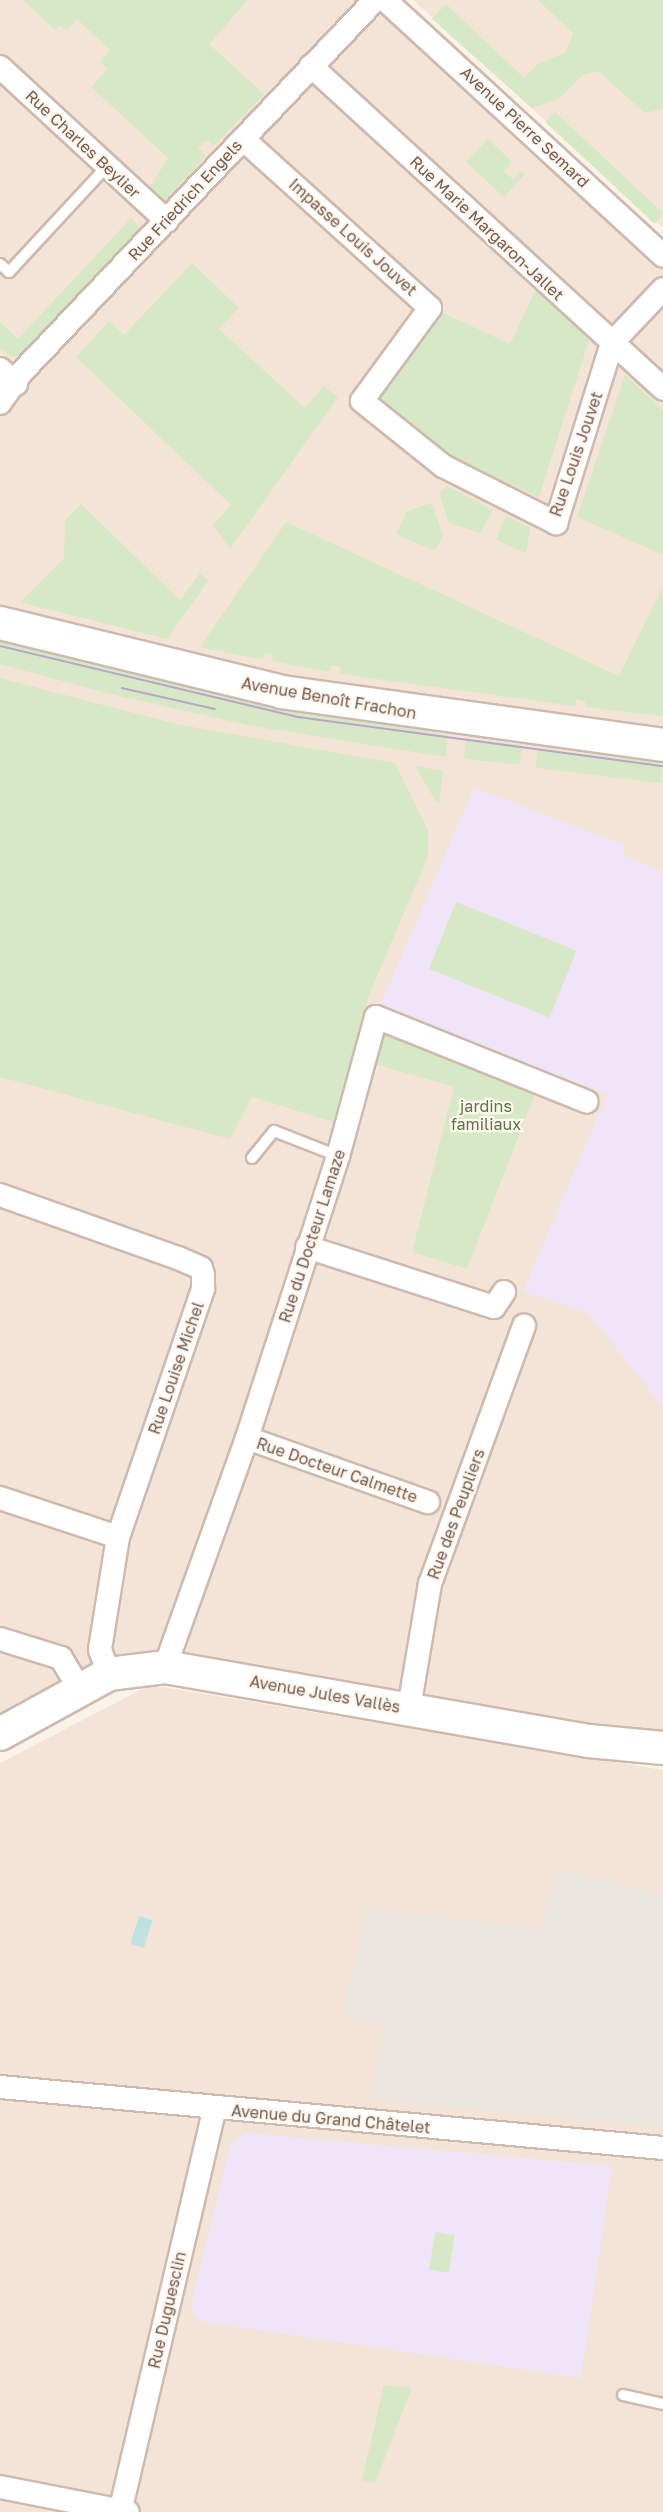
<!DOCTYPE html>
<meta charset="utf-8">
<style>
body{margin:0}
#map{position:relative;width:663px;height:2512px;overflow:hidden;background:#fbf3e8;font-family:"Golos Text",sans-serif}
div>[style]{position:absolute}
.residential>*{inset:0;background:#f3e4d7}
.industrial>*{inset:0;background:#ece6e1}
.education>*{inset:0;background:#f0e5f8}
.green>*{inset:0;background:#d7e8c7;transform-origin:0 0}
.water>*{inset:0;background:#bee1e4;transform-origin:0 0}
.roads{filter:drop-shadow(2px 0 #cdbaaf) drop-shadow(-2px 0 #cdbaaf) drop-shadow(0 2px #cdbaaf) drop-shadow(0 -2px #cdbaaf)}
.lane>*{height:10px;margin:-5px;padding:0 5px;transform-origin:5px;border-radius:5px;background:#fff}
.street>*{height:22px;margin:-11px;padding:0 11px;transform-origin:11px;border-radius:11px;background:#fff}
.secondary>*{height:32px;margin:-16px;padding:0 16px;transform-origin:16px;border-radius:16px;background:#fff}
.tram>*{height:1.5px;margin:-0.75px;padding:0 0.75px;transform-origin:0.75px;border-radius:0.75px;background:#b5a7c5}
span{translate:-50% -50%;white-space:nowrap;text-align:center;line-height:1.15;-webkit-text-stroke:4.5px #fef7ef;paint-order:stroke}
.street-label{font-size:16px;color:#74594d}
.park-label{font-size:16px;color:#587946}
</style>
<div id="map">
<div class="residential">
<div style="clip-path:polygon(0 0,385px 0,663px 256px,663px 1748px,165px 1667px,0 1734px)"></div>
<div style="clip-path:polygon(413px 0,663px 0,663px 228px)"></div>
<div style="clip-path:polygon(150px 1685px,663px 1770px,663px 2512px,0 2512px,0 1763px)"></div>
</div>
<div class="industrial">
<div style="clip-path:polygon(557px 1869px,663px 1895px,663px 2127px,368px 2099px,386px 2025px,342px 2015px,367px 1909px,542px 1929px)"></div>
</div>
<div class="education">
<div style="clip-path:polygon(474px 788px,624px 845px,623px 855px,663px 872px,663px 1407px,588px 1313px,523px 1291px,607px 1095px,380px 1006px)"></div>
<div style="clip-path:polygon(246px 2133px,612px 2166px,581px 2378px,199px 2321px,191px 2308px,230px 2145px)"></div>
</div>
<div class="green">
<div style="clip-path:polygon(23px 0,248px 0,209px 44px,264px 94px,214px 146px,207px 140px,198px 148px,206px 156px,164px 201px,150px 187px,168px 158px,91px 87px,107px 69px,100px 62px,110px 50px,77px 19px,67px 30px,59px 26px,55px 30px)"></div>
<div style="clip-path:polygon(538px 0,663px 0,663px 109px,645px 113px,598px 71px,584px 74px,560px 98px,532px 108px,432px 19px,446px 4px,524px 78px,538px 64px,566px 52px,573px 33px)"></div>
<div style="left:555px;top:112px;width:149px;height:14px;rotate:43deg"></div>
<div style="clip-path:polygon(488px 139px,512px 162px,504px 171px,513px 179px,521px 171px,525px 174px,504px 197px,466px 162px)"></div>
<div style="clip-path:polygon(131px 218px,142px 230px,23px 356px,11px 357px,0 348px,0 322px,18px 339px)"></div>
<div style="clip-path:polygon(192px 263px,239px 308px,219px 329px,305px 408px,324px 386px,338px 397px,230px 549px,213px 525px,231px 505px,76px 357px,109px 321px,124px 335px)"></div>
<div style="clip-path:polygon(537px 287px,591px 334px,539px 497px,450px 457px,373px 400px,437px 310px,510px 344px)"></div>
<div style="clip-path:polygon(625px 375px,663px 410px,663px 555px,577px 517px)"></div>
<div style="clip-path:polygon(447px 486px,493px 510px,480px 533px,449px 523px,439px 493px)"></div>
<div style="clip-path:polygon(432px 503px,443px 536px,435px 551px,396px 534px,407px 511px)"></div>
<div style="clip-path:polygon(81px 504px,180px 600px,200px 573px,208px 581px,167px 639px,20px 602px,64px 558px,65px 520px)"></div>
<div style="clip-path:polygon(506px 516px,530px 528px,526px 553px,496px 540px)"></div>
<div style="clip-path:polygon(286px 522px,619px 676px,663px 586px,663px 716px,585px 707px,585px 701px,576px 699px,575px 706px,340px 674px,341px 667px,332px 665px,329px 672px,272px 661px,273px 655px,265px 653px,263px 660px,200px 647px)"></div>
<div style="clip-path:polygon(0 641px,261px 704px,448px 735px,446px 757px,253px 726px,110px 694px,0 664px)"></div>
<div style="clip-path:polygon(0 678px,176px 724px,395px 763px,428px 830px,428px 856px,369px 995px,333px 1122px,252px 1097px,230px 1139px,0 1077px)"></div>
<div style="left:466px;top:739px;width:56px;height:20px;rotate:6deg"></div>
<div style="left:538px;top:748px;width:126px;height:20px;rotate:7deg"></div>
<div style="clip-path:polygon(415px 766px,443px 771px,439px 803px,436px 802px)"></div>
<div style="left:456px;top:902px;width:130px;height:72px;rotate:22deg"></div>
<div style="clip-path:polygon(390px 1034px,535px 1094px,467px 1269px,412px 1252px,454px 1087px,375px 1064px,383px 1037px)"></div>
<div style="left:435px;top:2232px;width:20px;height:38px;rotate:9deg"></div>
<div style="clip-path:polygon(384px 2385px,412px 2388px,375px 2483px,362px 2480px)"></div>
</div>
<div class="water">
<div style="left:139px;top:1916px;width:14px;height:29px;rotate:17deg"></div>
</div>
<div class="roads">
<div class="lane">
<div style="left:0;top:264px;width:12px;rotate:42deg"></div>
<div style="left:9px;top:272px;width:144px;rotate:-47.2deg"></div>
<div style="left:252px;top:1158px;width:35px;rotate:-51deg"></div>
<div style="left:274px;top:1131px;width:69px;rotate:21.3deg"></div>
<div style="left:623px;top:2395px;width:41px;rotate:12.7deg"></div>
</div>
<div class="street">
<div style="left:385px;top:0;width:378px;rotate:42.6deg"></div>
<div style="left:311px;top:66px;width:478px;rotate:42.5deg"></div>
<div style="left:0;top:67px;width:227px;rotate:42.7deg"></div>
<div style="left:243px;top:139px;width:252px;rotate:42.1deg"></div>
<div style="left:430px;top:308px;width:115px;rotate:126.2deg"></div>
<div style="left:362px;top:401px;width:104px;rotate:38.7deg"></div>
<div style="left:443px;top:466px;width:127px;rotate:26.8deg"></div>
<div style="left:556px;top:523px;width:189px;rotate:-72.7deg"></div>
<div style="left:612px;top:343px;width:74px;rotate:-46.6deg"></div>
<div style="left:0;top:369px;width:22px;rotate:43deg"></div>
<div style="left:0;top:403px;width:37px;rotate:-55deg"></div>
<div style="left:21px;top:373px;width:514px;rotate:-46.5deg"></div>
<div style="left:0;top:1195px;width:189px;rotate:19.5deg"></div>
<div style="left:178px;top:1258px;width:25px;rotate:23deg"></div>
<div style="left:201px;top:1268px;width:7px;rotate:74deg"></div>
<div style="left:203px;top:1275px;width:14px;rotate:90deg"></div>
<div style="left:203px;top:1289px;width:262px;rotate:108.9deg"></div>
<div style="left:118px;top:1537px;width:114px;rotate:99.1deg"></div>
<div style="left:100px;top:1650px;width:26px;rotate:69deg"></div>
<div style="left:307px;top:1247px;width:196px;rotate:17.8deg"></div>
<div style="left:494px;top:1307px;width:18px;rotate:-56deg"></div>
<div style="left:247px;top:1438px;width:192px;rotate:19.5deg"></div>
<div style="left:0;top:1498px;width:124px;rotate:18.3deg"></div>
<div style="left:0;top:1639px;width:64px;rotate:17.3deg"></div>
<div style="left:61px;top:1658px;width:37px;rotate:59deg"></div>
<div style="left:165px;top:1667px;width:243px;rotate:-70.3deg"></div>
<div style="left:247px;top:1438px;width:296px;rotate:-72.1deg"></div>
<div style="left:338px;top:1156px;width:144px;rotate:-74.7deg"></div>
<div style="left:376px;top:1017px;width:227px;rotate:21.9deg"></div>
<div style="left:409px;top:1708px;width:126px;rotate:-80.4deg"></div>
<div style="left:430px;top:1584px;width:275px;rotate:-70deg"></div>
<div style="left:0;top:2087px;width:666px;rotate:5.26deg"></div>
<div style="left:0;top:2487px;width:130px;rotate:11.1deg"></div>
<div style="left:120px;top:2512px;width:415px;rotate:-76.8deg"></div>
</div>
<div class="secondary">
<div style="left:0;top:623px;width:290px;rotate:13.7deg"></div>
<div style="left:282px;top:692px;width:385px;rotate:7.9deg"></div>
<div style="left:0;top:1734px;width:124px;rotate:-28.8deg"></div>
<div style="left:109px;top:1674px;width:56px;rotate:-7.1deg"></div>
<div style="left:165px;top:1667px;width:430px;rotate:9.9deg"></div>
<div style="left:589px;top:1741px;width:74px;rotate:5.4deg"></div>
</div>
</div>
<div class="tram">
<div style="left:0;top:646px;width:307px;rotate:13.4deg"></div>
<div style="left:299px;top:717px;width:367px;rotate:7.7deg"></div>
<div style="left:122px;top:688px;width:95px;rotate:12.7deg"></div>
</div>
<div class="street-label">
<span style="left:525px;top:127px;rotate:43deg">Avenue Pierre Semard</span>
<span style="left:83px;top:144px;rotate:43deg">Rue Charles Beylier</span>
<span style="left:185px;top:200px;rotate:-47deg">Rue Friedrich Engels</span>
<span style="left:487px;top:228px;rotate:43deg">Rue Marie Margaron-Jallet</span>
<span style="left:353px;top:237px;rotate:42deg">Impasse Louis Jouvet</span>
<span style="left:576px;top:454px;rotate:-71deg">Rue Louis Jouvet</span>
<span style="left:329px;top:698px;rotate:10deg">Avenue Benoît Frachon</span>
<span style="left:312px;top:1236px;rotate:-72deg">Rue du Docteur Lamaze</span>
<span style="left:176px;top:1368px;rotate:-71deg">Rue Louise Michel</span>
<span style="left:337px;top:1470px;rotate:19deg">Rue Docteur Calmette</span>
<span style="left:456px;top:1514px;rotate:-70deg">Rue des Peupliers</span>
<span style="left:325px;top:1694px;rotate:10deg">Avenue Jules Vallès</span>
<span style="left:331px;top:2119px;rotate:5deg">Avenue du Grand Châtelet</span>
<span style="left:167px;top:2310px;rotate:-77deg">Rue Duguesclin</span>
</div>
<div class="park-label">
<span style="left:486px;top:1115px">jardins<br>familiaux</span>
</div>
</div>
